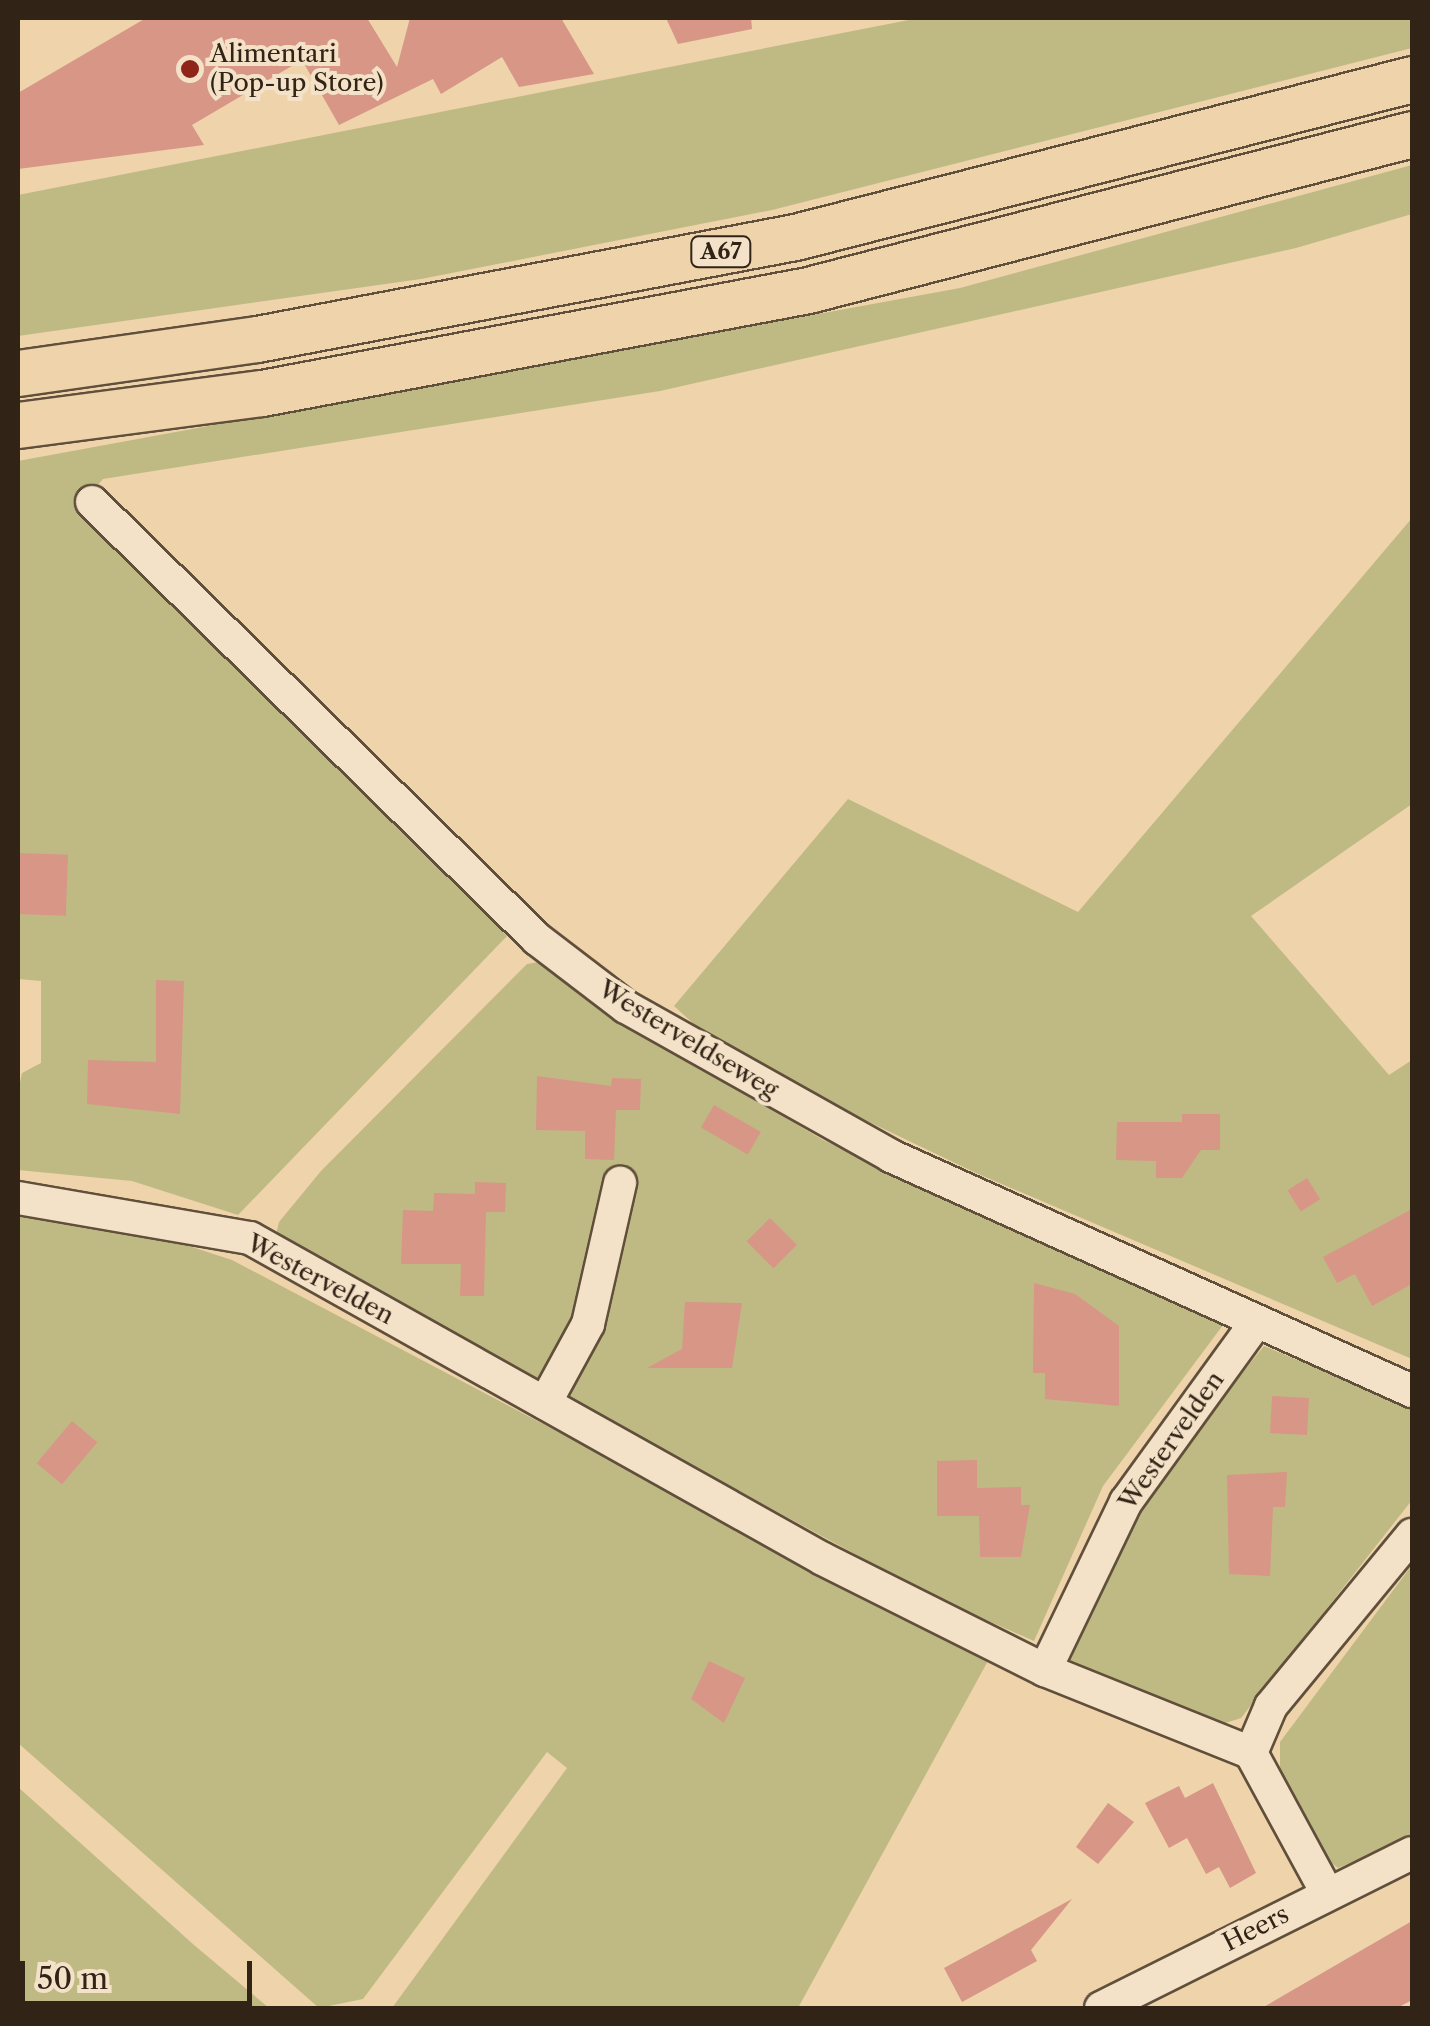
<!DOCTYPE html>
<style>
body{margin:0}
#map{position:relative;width:1430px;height:2026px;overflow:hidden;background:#eed3ab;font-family:"Libre Caslon Text",serif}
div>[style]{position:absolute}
.green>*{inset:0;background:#bfba84}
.building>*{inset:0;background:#d79686;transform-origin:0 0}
.roads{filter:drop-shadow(2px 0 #604f3b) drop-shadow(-2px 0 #604f3b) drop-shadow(0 2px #604f3b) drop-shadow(0 -2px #604f3b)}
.minor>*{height:32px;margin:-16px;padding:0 16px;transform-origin:16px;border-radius:16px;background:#f4e2c8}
.highway>*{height:45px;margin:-22.5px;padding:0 22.5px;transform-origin:22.5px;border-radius:22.5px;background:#eed3ab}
.dots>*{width:28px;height:28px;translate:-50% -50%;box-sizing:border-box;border:5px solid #f4e2c8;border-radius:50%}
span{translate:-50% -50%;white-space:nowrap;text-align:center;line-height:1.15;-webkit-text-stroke:8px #f4e2c8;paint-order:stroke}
.shield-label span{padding:2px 8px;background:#f4e2c8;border:2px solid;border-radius:8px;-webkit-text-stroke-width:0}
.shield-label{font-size:22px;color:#312316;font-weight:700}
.poi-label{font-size:25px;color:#312316}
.left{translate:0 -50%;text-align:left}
.street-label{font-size:25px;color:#312316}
.frame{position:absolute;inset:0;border:20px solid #312316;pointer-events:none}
.scale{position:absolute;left:20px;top:1961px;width:232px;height:45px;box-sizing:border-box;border:5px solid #312316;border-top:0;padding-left:12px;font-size:30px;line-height:35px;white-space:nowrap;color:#312316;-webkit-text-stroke:8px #f4e2c8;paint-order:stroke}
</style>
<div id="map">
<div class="green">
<div style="clip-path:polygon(919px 18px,1412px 18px,1412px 48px,772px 210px,421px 279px,18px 336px,18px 195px)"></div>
<div style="clip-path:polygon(1412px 165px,1412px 214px,1296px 248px,660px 391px,103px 479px,82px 504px,145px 577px,507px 936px,238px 1215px,132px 1181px,18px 1170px,18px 1091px,22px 1073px,41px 1063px,41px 981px,18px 979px,18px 461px,960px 288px)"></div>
<div style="clip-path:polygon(1412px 518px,1412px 804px,1251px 916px,1389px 1075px,1412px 1060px,1412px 1359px,976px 1173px,727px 1054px,674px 1006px,848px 799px,1078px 912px)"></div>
<div style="clip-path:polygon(552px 960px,715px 1076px,823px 1140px,1226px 1321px,1103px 1486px,1034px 1641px,934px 1597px,275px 1239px,279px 1222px,321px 1171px,527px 964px)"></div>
<div style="clip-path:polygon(18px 1211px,149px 1233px,232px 1260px,989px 1659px,798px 2008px,392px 2008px,567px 1768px,547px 1752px,363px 1999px,319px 2008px,18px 1743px)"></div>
<div style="clip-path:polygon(1264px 1346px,1412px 1408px,1412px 1500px,1241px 1718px,1207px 1729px,1069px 1663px,1144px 1494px)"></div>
<div style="clip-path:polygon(1412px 1565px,1412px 1838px,1338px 1868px,1322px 1856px,1280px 1772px,1280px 1742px)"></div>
<div style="clip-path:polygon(18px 1787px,194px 1945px,269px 2008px,18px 2008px)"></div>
</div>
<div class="building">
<div style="clip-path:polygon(146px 18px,367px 18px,397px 67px,410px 18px,561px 18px,594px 74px,519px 87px,502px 57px,441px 94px,433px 79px,339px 125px,302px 60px,192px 125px,204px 145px,18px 169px,18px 93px)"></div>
<div style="clip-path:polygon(666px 18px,751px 18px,752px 29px,678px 44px)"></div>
<div style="left:18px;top:853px;width:50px;height:61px;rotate:2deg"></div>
<div style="clip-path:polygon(156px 980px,184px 981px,180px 1114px,87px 1104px,88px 1060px,156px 1062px)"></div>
<div style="clip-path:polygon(537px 1076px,611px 1086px,612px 1078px,641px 1079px,640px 1110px,616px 1110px,614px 1160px,585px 1159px,585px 1131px,536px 1130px)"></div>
<div style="left:714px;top:1105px;width:54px;height:26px;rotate:30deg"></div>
<div style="clip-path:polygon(1182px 1114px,1220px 1114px,1220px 1150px,1201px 1150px,1182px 1178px,1156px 1178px,1156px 1161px,1116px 1160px,1117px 1122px,1182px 1122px)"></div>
<div style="left:1307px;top:1178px;width:25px;height:23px;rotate:58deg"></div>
<div style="clip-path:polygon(475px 1182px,506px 1183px,505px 1212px,486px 1212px,484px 1296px,460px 1296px,461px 1264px,401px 1264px,403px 1210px,433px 1211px,434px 1193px,475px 1194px)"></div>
<div style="clip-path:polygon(1412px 1209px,1412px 1284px,1372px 1306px,1355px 1274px,1337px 1283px,1323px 1257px)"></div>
<div style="left:770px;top:1218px;width:38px;height:33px;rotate:45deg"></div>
<div style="clip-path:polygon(1034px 1283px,1075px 1294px,1119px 1326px,1119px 1406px,1045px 1399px,1045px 1373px,1033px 1373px)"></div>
<div style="clip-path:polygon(685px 1302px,742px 1303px,732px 1368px,647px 1368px,682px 1349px)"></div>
<div style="left:1272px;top:1396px;width:37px;height:37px;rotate:3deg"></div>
<div style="left:72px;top:1421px;width:33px;height:55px;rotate:40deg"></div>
<div style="clip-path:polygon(977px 1460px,977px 1488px,1021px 1487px,1021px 1505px,1030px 1505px,1021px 1557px,980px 1557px,979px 1516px,937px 1516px,937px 1461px)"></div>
<div style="clip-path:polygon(1287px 1472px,1285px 1507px,1273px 1507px,1270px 1576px,1229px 1574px,1227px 1475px)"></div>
<div style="clip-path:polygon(709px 1661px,745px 1678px,724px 1723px,691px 1699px)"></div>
<div style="clip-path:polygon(1213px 1783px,1256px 1873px,1230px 1888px,1219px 1867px,1206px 1874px,1187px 1838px,1169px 1848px,1145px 1803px,1179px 1786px,1185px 1798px)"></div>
<div style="clip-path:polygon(1108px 1803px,1134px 1822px,1098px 1864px,1076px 1847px)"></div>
<div style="clip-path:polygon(1072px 1899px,1031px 1950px,1037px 1961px,962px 2002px,944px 1968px)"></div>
<div style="clip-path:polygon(1412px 1921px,1412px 2000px,1397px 2008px,1262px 2008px)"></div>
</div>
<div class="roads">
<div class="minor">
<div style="left:92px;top:502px;width:624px;rotate:44.48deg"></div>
<div style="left:537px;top:939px;width:112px;rotate:37.4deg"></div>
<div style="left:626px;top:1007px;width:304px;rotate:29.3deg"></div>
<div style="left:891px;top:1156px;width:572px;rotate:24.28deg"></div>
<div style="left:18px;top:1198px;width:235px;rotate:9.8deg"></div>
<div style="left:250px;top:1238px;width:657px;rotate:29.26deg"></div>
<div style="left:823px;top:1559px;width:248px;rotate:26.6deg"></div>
<div style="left:1045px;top:1670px;width:222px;rotate:21.9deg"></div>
<div style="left:1251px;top:1753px;width:159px;rotate:61.5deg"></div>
<div style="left:545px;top:1403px;width:90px;rotate:-61.4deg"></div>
<div style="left:588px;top:1324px;width:145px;rotate:-77.2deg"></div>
<div style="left:1045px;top:1670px;width:187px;rotate:-64.3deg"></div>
<div style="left:1126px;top:1502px;width:220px;rotate:-54.1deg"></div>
<div style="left:1251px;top:1753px;width:51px;rotate:-66.9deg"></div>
<div style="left:1271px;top:1706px;width:222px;rotate:-50.5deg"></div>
<div style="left:1101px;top:2008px;width:347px;rotate:-26.5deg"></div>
</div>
<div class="highway">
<div style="left:18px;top:373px;width:241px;rotate:-8.1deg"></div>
<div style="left:257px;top:339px;width:548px;rotate:-10.74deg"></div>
<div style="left:795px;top:237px;width:637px;rotate:-14.36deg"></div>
<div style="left:18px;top:425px;width:246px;rotate:-7.5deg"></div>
<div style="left:262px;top:393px;width:556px;rotate:-10.68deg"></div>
<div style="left:808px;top:290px;width:624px;rotate:-14.48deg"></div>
</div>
</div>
<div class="dots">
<div style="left:190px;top:69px;background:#8f2418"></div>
</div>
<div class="shield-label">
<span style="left:721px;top:252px">A67</span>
</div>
<div class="poi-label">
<span class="left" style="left:210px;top:69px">Alimentari<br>(Pop-up Store)</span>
</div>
<div class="street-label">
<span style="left:688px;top:1040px;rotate:31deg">Westerveldseweg</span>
<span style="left:320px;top:1280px;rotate:28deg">Westervelden</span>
<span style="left:1172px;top:1441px;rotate:-55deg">Westervelden</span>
<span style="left:1256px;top:1929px;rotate:-27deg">Heers</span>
</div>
<div class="frame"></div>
<div class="scale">50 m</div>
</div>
